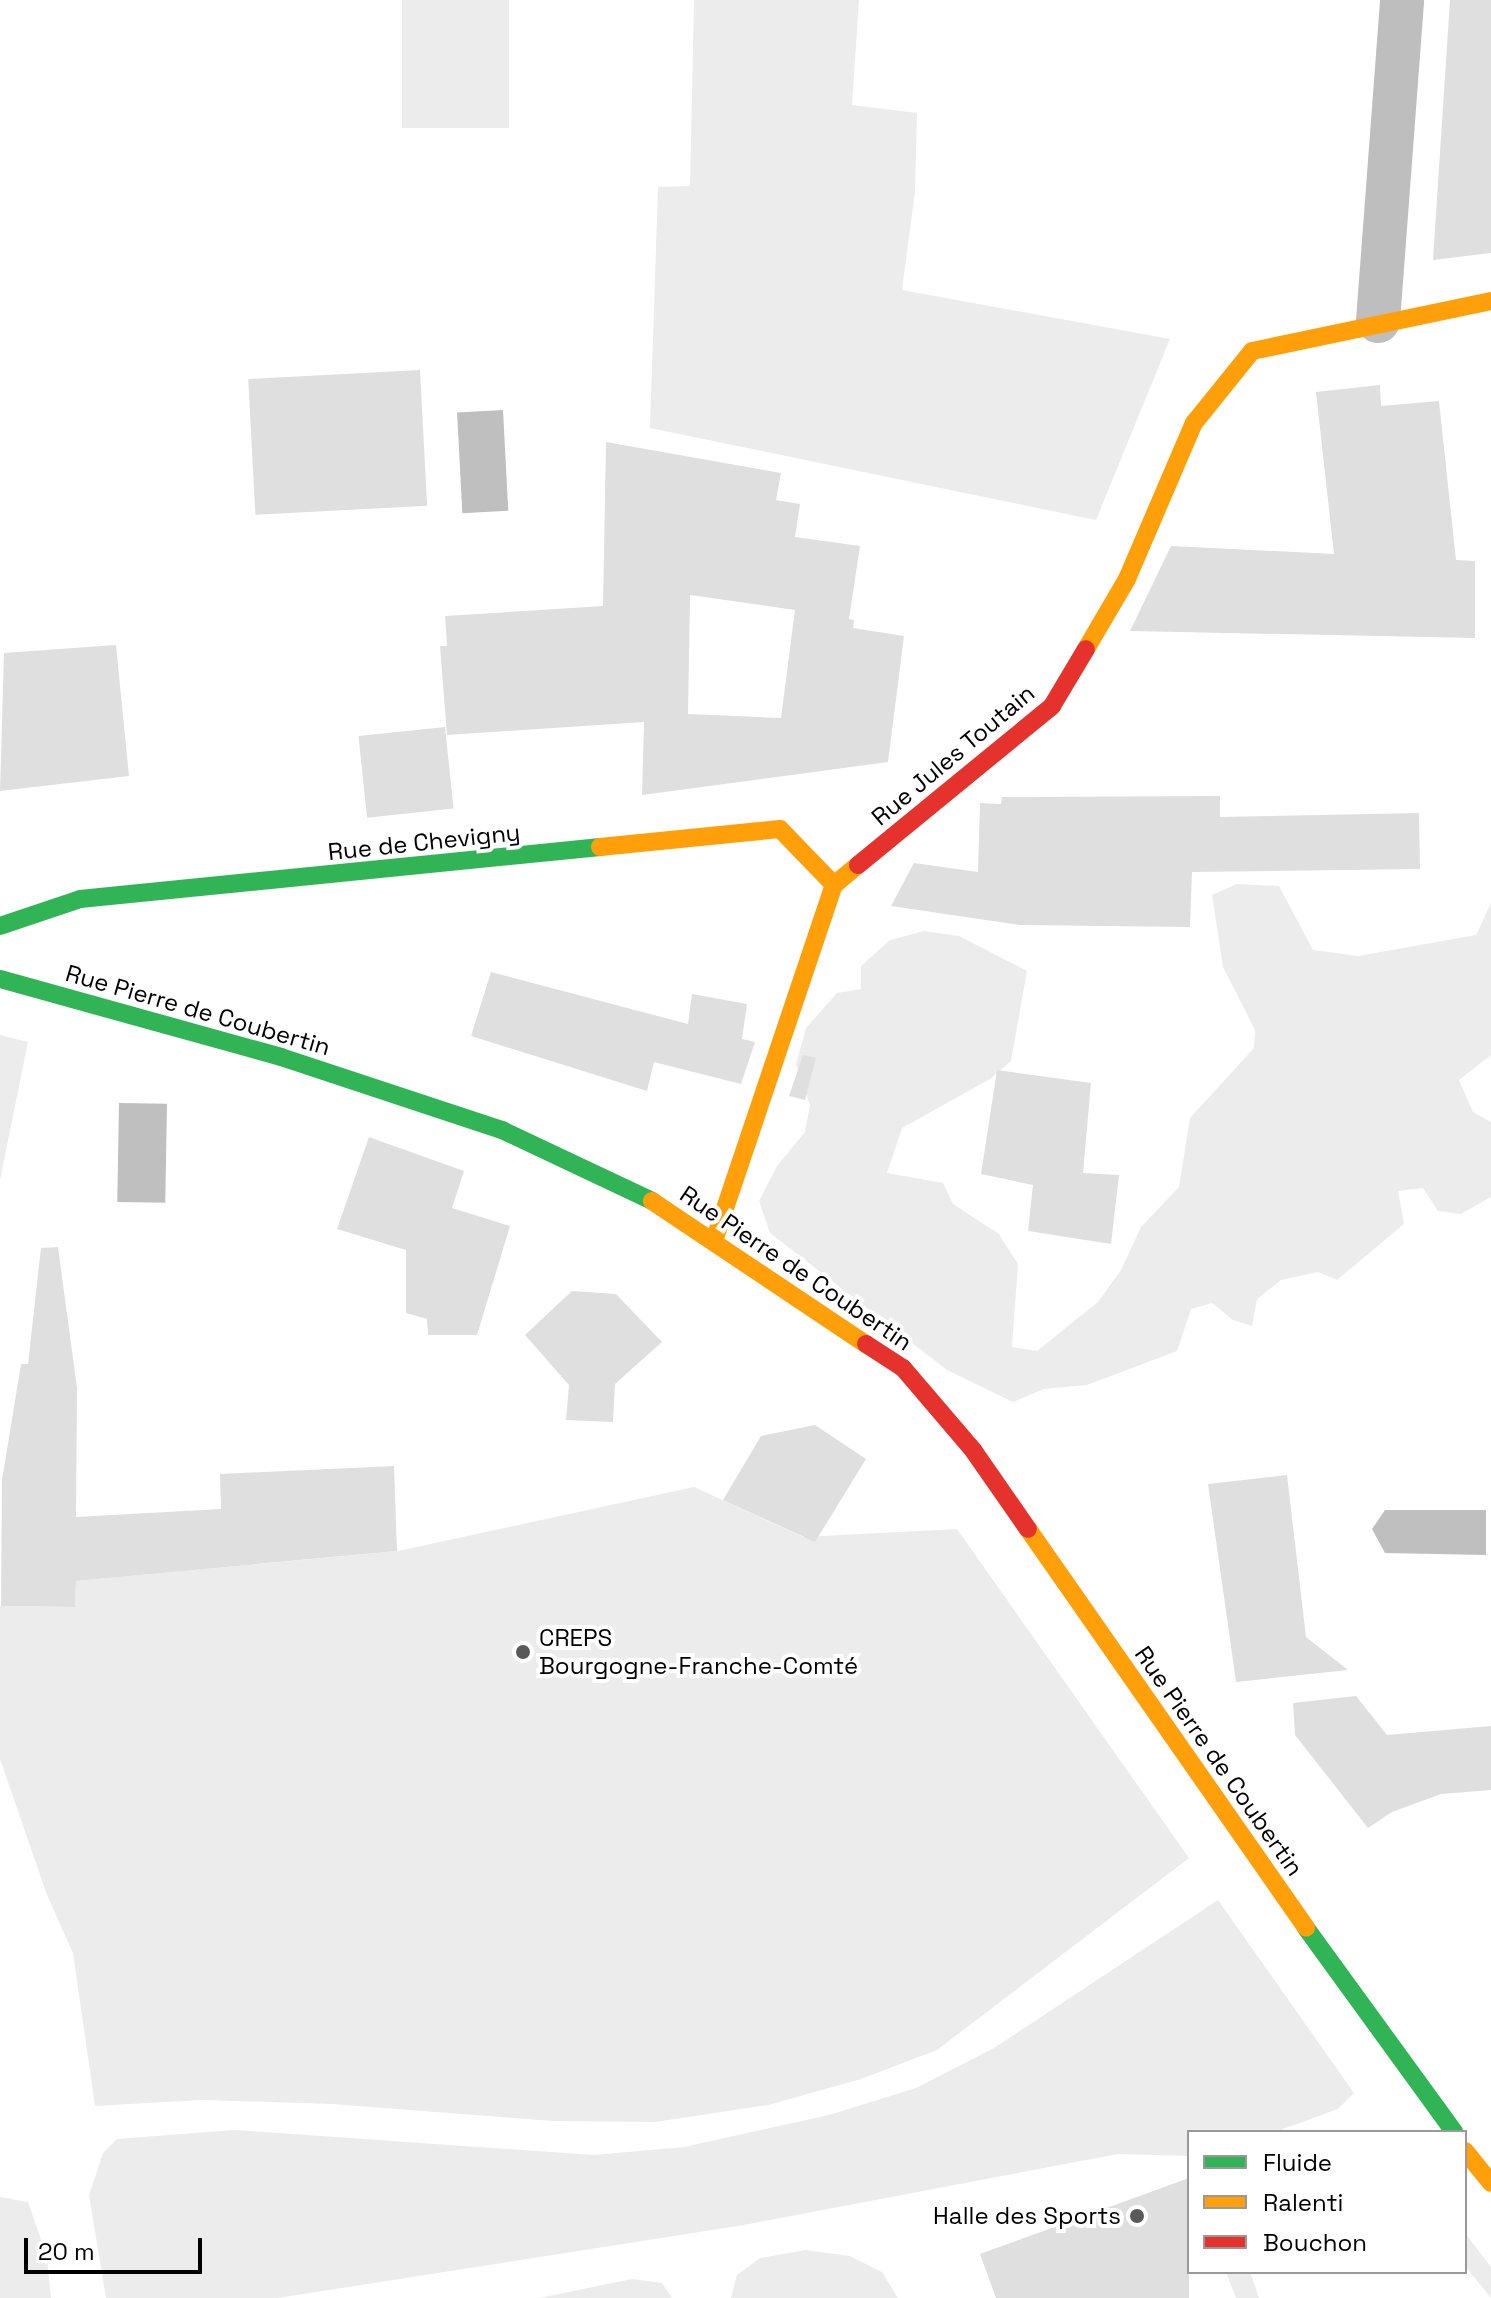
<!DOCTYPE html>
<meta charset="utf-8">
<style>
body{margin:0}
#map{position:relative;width:1491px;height:2298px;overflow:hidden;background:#fff;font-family:"Space Grotesk",sans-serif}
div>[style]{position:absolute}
.green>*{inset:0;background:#ececec;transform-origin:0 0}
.water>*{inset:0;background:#bfbfbf;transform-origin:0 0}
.building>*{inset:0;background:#dfdfdf;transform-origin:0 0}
.street>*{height:44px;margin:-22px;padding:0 22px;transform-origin:22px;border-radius:22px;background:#bebebe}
.fast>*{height:18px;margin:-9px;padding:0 9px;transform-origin:9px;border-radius:9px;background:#30b455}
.slow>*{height:18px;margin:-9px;padding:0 9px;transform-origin:9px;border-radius:9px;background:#ff9f0a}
.jam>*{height:18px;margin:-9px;padding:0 9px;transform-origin:9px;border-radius:9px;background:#e5322d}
.dots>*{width:22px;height:22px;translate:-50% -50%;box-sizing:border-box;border:4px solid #fff;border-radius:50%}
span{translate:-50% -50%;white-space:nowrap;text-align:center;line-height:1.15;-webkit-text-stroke:8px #fff;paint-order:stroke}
.street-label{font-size:24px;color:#000}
.poi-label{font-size:24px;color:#000}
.left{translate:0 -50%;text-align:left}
.right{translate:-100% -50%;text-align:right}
.legend{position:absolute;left:1187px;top:2130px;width:280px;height:144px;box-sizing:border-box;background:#fff;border:2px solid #999;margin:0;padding:10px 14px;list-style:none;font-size:24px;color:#000}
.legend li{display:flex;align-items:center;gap:16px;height:40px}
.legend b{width:40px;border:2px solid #999}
.scale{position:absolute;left:24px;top:2238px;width:178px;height:36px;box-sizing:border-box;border:4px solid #000;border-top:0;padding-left:10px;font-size:24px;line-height:28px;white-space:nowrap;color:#000;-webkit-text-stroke:6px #fff;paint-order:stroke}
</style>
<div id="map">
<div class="green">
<div style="left:402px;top:0;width:107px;height:128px"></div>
<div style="clip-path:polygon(694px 0,859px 0,852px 105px,917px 113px,915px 192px,902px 290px,1170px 339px,1096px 520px,650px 428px,658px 187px,690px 186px)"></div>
<div style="clip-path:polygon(1237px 884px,1279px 886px,1313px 950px,1358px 956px,1476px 935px,1491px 903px,1491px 1055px,1459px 1080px,1473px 1112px,1491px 1122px,1491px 1197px,1461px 1214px,1438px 1211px,1423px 1188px,1398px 1191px,1404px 1224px,1337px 1280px,1318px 1272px,1281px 1280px,1257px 1299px,1252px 1326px,1233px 1320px,1212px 1303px,1191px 1309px,1177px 1351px,1087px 1385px,1044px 1389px,1013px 1402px,947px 1370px,770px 1233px,759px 1201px,777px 1166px,805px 1132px,810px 1105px,796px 1064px,806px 1028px,837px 993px,861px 989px,861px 966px,890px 940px,924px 931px,959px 936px,1027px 971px,1011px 1061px,990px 1079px,902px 1128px,887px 1173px,943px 1183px,953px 1204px,999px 1234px,1018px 1264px,1012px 1347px,1037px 1351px,1098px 1302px,1121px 1270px,1141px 1227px,1179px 1187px,1190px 1118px,1254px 1048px,1255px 1030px,1223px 967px,1212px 895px)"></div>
<div style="clip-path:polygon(0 1035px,28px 1042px,0 1180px)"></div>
<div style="clip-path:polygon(694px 1487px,803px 1537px,957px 1529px,1189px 1858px,937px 2050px,861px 2079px,768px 2105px,655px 2122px,552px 2121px,332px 2104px,201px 2100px,95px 2106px,73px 1953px,47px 1895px,0 1759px,0 1606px,75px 1607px,76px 1581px,398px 1551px)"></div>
<div style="clip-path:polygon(1218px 1900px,1354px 2093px,1338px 2109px,1275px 2132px,1189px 2132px,1189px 2156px,1118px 2154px,744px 2225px,278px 2298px,106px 2298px,89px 2195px,103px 2153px,117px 2139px,235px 2130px,594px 2155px,684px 2147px,829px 2115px,916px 2088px,994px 2048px)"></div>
<div style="clip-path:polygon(0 2197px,28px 2202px,47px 2257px,51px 2298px,0 2298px)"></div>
<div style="clip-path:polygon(1465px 2233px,1491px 2267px,1491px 2298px,1465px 2266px)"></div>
<div style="clip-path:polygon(805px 2250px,850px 2256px,882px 2272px,898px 2298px,731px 2298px,737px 2275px,760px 2258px)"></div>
<div style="clip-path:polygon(1226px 2272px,1250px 2272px,1259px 2298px,1236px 2298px)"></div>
<div style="clip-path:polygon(632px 2279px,662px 2283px,672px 2298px,539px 2298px)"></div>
</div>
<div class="water">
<div style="left:503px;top:410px;width:101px;height:46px;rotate:87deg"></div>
<div style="left:119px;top:1103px;width:48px;height:99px;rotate:1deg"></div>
<div style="clip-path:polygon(1385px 1510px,1486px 1510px,1486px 1555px,1385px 1553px,1372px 1529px)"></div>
</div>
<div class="building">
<div style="clip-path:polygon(1450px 0,1491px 0,1491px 253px,1433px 260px)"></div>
<div style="left:420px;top:370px;width:136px;height:172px;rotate:87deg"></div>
<div style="clip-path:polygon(1380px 385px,1381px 406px,1439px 401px,1456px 560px,1475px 561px,1475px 638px,1130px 631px,1171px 546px,1334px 554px,1316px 392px)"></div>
<div style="clip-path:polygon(evenodd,606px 442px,781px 473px,776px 500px,800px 504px,795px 537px,860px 546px,849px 619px,854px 620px,853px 628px,904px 636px,888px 762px,642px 795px,644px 722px,447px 735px,440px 646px,447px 646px,445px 616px,603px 606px,606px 442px,690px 595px,795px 610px,781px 718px,688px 714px,690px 595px)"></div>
<div style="clip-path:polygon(116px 645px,129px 776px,0 791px,4px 653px)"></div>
<div style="left:445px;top:727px;width:82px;height:87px;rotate:84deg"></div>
<div style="clip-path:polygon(1220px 796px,1220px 817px,1419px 813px,1420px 869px,1192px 872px,1190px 927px,1020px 925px,891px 906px,914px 863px,978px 872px,980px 803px,1001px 804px,1002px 797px)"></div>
<div style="clip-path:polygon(491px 972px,688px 1024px,692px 994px,747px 1004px,742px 1039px,755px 1042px,741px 1084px,654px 1062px,647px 1091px,471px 1036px)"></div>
<div style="clip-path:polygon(803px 1055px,816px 1058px,805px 1100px,789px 1096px)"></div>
<div style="clip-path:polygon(997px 1070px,1091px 1083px,1083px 1173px,1119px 1175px,1111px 1244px,1028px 1231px,1033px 1185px,981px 1174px)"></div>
<div style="clip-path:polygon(369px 1137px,464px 1171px,452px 1208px,510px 1226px,477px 1335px,428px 1335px,427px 1319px,406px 1313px,406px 1250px,337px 1229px)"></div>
<div style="clip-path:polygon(58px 1247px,77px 1388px,76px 1517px,221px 1509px,220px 1474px,394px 1466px,397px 1551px,76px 1581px,75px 1607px,1px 1606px,2px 1480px,21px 1364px,28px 1364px,41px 1248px)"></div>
<div style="clip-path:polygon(572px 1291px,616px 1294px,662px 1342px,615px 1384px,613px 1422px,566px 1420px,569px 1385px,525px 1335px)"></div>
<div style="clip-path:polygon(815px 1425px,866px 1459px,815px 1542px,723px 1500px,761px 1436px)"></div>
<div style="clip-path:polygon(1287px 1475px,1306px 1637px,1348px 1670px,1236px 1682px,1208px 1484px)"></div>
<div style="clip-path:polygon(1356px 1696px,1387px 1735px,1491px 1726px,1491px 1790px,1441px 1794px,1392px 1812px,1368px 1828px,1295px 1735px,1293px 1703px)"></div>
<div style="clip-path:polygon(1189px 2178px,1189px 2298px,996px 2298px,980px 2254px)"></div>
</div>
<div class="street">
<div style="left:1378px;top:321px;width:322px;rotate:-85.7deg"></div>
</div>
<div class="fast">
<div style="left:0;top:926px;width:84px;rotate:-18.6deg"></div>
<div style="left:80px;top:899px;width:523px;rotate:-5.71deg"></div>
<div style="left:0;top:979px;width:292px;rotate:15.5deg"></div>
<div style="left:281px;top:1057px;width:233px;rotate:18.3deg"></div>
<div style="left:502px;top:1130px;width:166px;rotate:25.3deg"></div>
<div style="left:1306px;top:1928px;width:252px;rotate:54deg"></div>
</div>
<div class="slow">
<div style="left:1086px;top:649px;width:81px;rotate:-59.6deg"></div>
<div style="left:1127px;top:579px;width:170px;rotate:-66.8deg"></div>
<div style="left:1194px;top:423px;width:92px;rotate:-51.1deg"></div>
<div style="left:1252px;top:351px;width:244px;rotate:-11.8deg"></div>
<div style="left:600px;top:847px;width:181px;rotate:-5.7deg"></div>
<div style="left:780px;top:829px;width:78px;rotate:46deg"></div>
<div style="left:652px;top:1201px;width:257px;rotate:33.8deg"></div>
<div style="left:714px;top:1241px;width:376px;rotate:-71.4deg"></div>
<div style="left:834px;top:885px;width:31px;rotate:-40deg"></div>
<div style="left:1028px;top:1529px;width:486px;rotate:55.1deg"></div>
<div style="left:1465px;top:2151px;width:41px;rotate:50.9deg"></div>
</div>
<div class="jam">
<div style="left:858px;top:865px;width:251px;rotate:-39.3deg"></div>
<div style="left:1052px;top:706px;width:66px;rotate:-59.2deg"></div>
<div style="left:866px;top:1344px;width:44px;rotate:33deg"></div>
<div style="left:903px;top:1368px;width:108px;rotate:49.5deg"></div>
<div style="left:973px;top:1450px;width:96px;rotate:55.2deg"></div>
</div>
<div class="dots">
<div style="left:523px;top:1652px;background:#595959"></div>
<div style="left:1137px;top:2216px;background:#595959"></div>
</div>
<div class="street-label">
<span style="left:953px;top:755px;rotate:-40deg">Rue Jules Toutain</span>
<span style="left:424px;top:842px;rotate:-6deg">Rue de Chevigny</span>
<span style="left:198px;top:1010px;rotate:16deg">Rue Pierre de Coubertin</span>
<span style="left:796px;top:1268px;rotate:34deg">Rue Pierre de Coubertin</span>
<span style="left:1219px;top:1761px;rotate:55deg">Rue Pierre de Coubertin</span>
</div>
<div class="poi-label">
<span class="left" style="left:539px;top:1652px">CREPS<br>Bourgogne-Franche-Comté</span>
<span class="right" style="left:1121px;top:2216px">Halle des Sports</span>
</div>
<ul class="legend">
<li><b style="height:10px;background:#30b455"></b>Fluide</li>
<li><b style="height:10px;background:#ff9f0a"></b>Ralenti</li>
<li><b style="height:10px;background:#e5322d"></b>Bouchon</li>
</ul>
<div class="scale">20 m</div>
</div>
